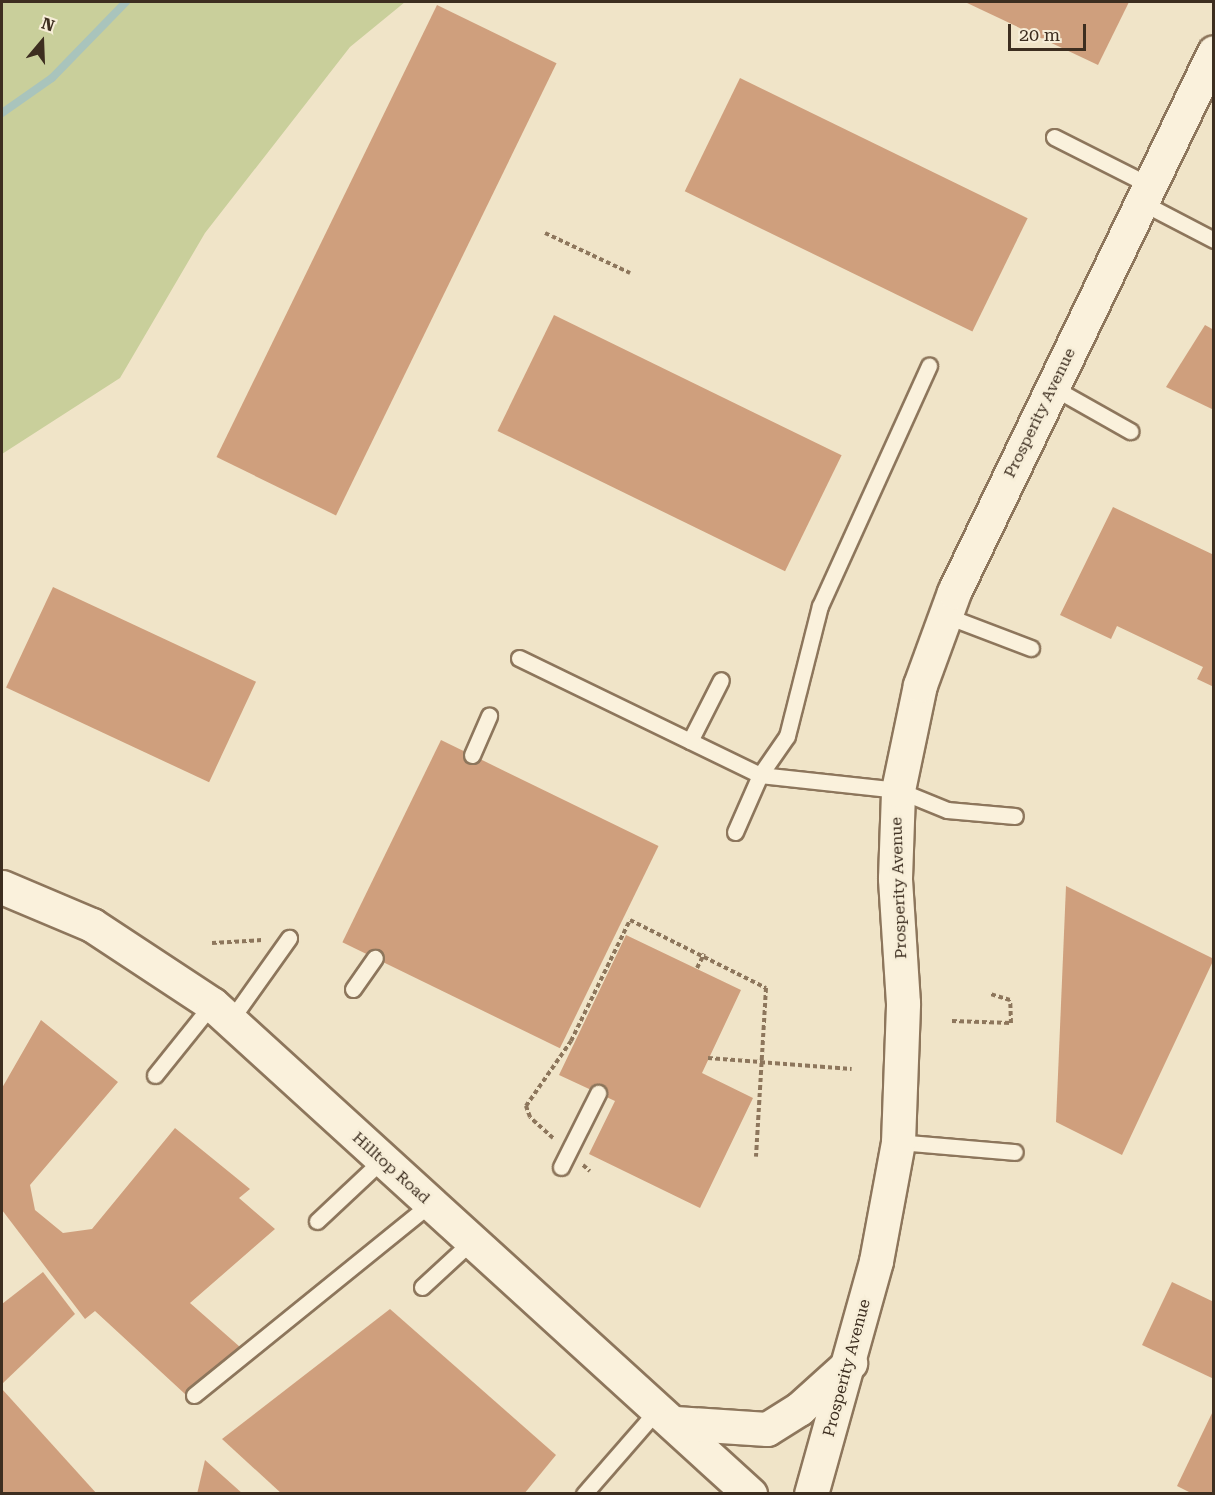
<!DOCTYPE html>
<style>
body{margin:0}
#map{position:relative;width:1215px;height:1495px;overflow:hidden;background:#f0e4c8;font-family:"Roboto Serif",serif}
div>[style]{position:absolute}
.green>*{inset:0;background:#c9cf9b}
.stream>*{height:8px;margin:-4px;padding:0 4px;transform-origin:4px;border-radius:4px;background:#a9c4bc}
.building>*{inset:0;background:#cf9f7d;transform-origin:0 0}
.path>*{height:4px;margin-top:-2px;transform-origin:0;background:repeating-linear-gradient(90deg,#8d765c 0 4.5px,transparent 0 7.5px)}
.roads{filter:drop-shadow(2px 0 #8d765c) drop-shadow(-2px 0 #8d765c) drop-shadow(0 2px #8d765c) drop-shadow(0 -2px #8d765c)}
.service>*{height:15px;margin:-7.5px;padding:0 7.5px;transform-origin:7.5px;border-radius:7.5px;background:#faf1dc}
.tertiary>*{height:33px;margin:-16.5px;padding:0 16.5px;transform-origin:16.5px;border-radius:16.5px;background:#faf1dc}
.secondary>*{height:33px;margin:-16.5px;padding:0 16.5px;transform-origin:16.5px;border-radius:16.5px;background:#faf1dc}
span{translate:-50% -50%;white-space:nowrap;text-align:center;line-height:1.15;-webkit-text-stroke:5px #f7eed8;paint-order:stroke}
.street-label{font-size:16px;color:#3d2e20}
.frame{position:absolute;inset:0;border:3px solid #3d2e20;pointer-events:none}
.north{position:absolute;left:12px;top:12px;width:60px;height:60px;-webkit-text-stroke:4px #f7eed8;paint-order:stroke;rotate:19deg;font-size:16px;font-weight:700;line-height:24px;text-align:center;color:#3d2e20}
.north::after{content:'';display:block;margin:auto;width:21px;height:27px;background:#3d2e20;clip-path:polygon(50% 0,100% 100%,50% 72%,0 100%)}
.scale{position:absolute;left:1008px;top:24px;width:78px;height:27px;box-sizing:border-box;border:3px solid #3d2e20;border-top:0;padding-left:8px;font-size:18px;line-height:21px;white-space:nowrap;color:#3d2e20;-webkit-text-stroke:4px #f7eed8;paint-order:stroke}
</style>
<div id="map">
<div class="green">
<div style="clip-path:polygon(2px 2px,405px 2px,350px 47px,205px 233px,120px 378px,2px 454px)"></div>
</div>
<div class="stream">
<div style="left:2px;top:113px;width:61px;rotate:-35deg"></div>
<div style="left:52px;top:78px;width:106px;rotate:-45.8deg"></div>
</div>
<div class="building">
<div style="clip-path:polygon(965px 2px,1129px 2px,1098px 65px)"></div>
<div style="left:437px;top:5px;width:133px;height:503px;rotate:26deg"></div>
<div style="left:740px;top:78px;width:320px;height:126px;rotate:26deg"></div>
<div style="left:554px;top:315px;width:320px;height:129px;rotate:26deg"></div>
<div style="clip-path:polygon(1205px 325px,1214px 330px,1214px 410px,1166px 387px)"></div>
<div style="clip-path:polygon(1113px 507px,1214px 555px,1214px 687px,1197px 679px,1203px 667px,1117px 626px,1111px 639px,1060px 615px)"></div>
<div style="left:53px;top:587px;width:224px;height:111px;rotate:25deg"></div>
<div style="left:441px;top:740px;width:242px;height:225px;rotate:26deg"></div>
<div style="clip-path:polygon(1066px 886px,1214px 959px,1122px 1155px,1056px 1122px)"></div>
<div style="clip-path:polygon(626px 935px,741px 990px,702px 1073px,753px 1098px,700px 1208px,589px 1154px,615px 1101px,559px 1075px)"></div>
<div style="clip-path:polygon(41px 1020px,118px 1082px,30px 1185px,35px 1210px,63px 1233px,92px 1229px,175px 1128px,250px 1189px,239px 1198px,275px 1229px,190px 1303px,240px 1347px,185px 1394px,95px 1311px,85px 1319px,2px 1210px,2px 1088px)"></div>
<div style="clip-path:polygon(43px 1272px,75px 1314px,2px 1384px,2px 1304px)"></div>
<div style="clip-path:polygon(1172px 1282px,1214px 1302px,1214px 1379px,1142px 1345px)"></div>
<div style="clip-path:polygon(390px 1309px,556px 1455px,524px 1494px,282px 1494px,222px 1439px)"></div>
<div style="clip-path:polygon(2px 1389px,97px 1494px,2px 1494px)"></div>
<div style="clip-path:polygon(1214px 1409px,1214px 1494px,1193px 1494px,1177px 1486px)"></div>
<div style="clip-path:polygon(205px 1460px,243px 1494px,197px 1494px)"></div>
</div>
<div class="path">
<div style="left:545px;top:233px;width:94px;rotate:25.2deg"></div>
<div style="left:212px;top:943px;width:50px;rotate:-3.4deg"></div>
<div style="left:697px;top:968px;width:16px;rotate:-63deg"></div>
<div style="left:952px;top:1021px;width:59px;rotate:1.9deg"></div>
<div style="left:1011px;top:1023px;width:23px;rotate:-92deg"></div>
<div style="left:1010px;top:1000px;width:21px;rotate:-163deg"></div>
<div style="left:708px;top:1058px;width:144px;rotate:4.4deg"></div>
<div style="left:553px;top:1138px;width:31px;rotate:-138deg"></div>
<div style="left:530px;top:1117px;width:12px;rotate:-110deg"></div>
<div style="left:526px;top:1106px;width:79px;rotate:-55.3deg"></div>
<div style="left:571px;top:1041px;width:135px;rotate:-64deg"></div>
<div style="left:630px;top:920px;width:152px;rotate:26.6deg"></div>
<div style="left:766px;top:988px;width:169px;rotate:93.4deg"></div>
<div style="left:583px;top:1165px;width:9px;rotate:41deg"></div>
</div>
<div class="roads">
<div class="service">
<div style="left:1054px;top:137px;width:106px;rotate:26.8deg"></div>
<div style="left:1141px;top:202px;width:82px;rotate:27.5deg"></div>
<div style="left:1052px;top:387px;width:90px;rotate:29.4deg"></div>
<div style="left:944px;top:615px;width:93px;rotate:20.8deg"></div>
<div style="left:519px;top:658px;width:268px;rotate:25.9deg"></div>
<div style="left:760px;top:775px;width:139px;rotate:6.2deg"></div>
<div style="left:898px;top:790px;width:53px;rotate:22.2deg"></div>
<div style="left:947px;top:810px;width:68px;rotate:5deg"></div>
<div style="left:690px;top:741px;width:68px;rotate:-63.1deg"></div>
<div style="left:472px;top:755px;width:43px;rotate:-66.4deg"></div>
<div style="left:735px;top:832px;width:62px;rotate:-66.3deg"></div>
<div style="left:760px;top:775px;width:47px;rotate:-55.3deg"></div>
<div style="left:787px;top:736px;width:134px;rotate:-75.8deg"></div>
<div style="left:820px;top:606px;width:264px;rotate:-65.6deg"></div>
<div style="left:353px;top:989px;width:38px;rotate:-55deg"></div>
<div style="left:230px;top:1021px;width:102px;rotate:-54.6deg"></div>
<div style="left:155px;top:1075px;width:91px;rotate:-51.2deg"></div>
<div style="left:898px;top:1142px;width:117px;rotate:4.9deg"></div>
<div style="left:561px;top:1167px;width:83px;rotate:-63.4deg"></div>
<div style="left:317px;top:1221px;width:89px;rotate:-43.2deg"></div>
<div style="left:422px;top:1287px;width:69px;rotate:-42.7deg"></div>
<div style="left:194px;top:1395px;width:305px;rotate:-39deg"></div>
<div style="left:584px;top:1494px;width:114px;rotate:-48.9deg"></div>
</div>
<div class="tertiary">
<div style="left:2px;top:887px;width:98px;rotate:22.9deg"></div>
<div style="left:92px;top:925px;width:144px;rotate:33.4deg"></div>
<div style="left:212px;top:1004px;width:728px;rotate:42.33deg"></div>
</div>
<div class="secondary">
<div style="left:675px;top:1423px;width:92px;rotate:3.7deg"></div>
<div style="left:767px;top:1429px;width:38px;rotate:-32deg"></div>
<div style="left:799px;top:1409px;width:69px;rotate:-42deg"></div>
<div style="left:811px;top:1494px;width:242px;rotate:-74.4deg"></div>
<div style="left:876px;top:1261px;width:121px;rotate:-79.5deg"></div>
<div style="left:898px;top:1142px;width:139px;rotate:-87.9deg"></div>
<div style="left:903px;top:1003px;width:125px;rotate:-93.7deg"></div>
<div style="left:895px;top:878px;width:88px;rotate:-88deg"></div>
<div style="left:898px;top:790px;width:107px;rotate:-78.2deg"></div>
<div style="left:920px;top:685px;width:99px;rotate:-69.9deg"></div>
<div style="left:954px;top:592px;width:599px;rotate:-64.29deg"></div>
</div>
</div>
<div class="street-label">
<span style="left:1040px;top:413px;rotate:-64deg">Prosperity Avenue</span>
<span style="left:899px;top:888px;rotate:-92deg">Prosperity Avenue</span>
<span style="left:391px;top:1168px;rotate:42deg">Hilltop Road</span>
<span style="left:847px;top:1368px;rotate:-75deg">Prosperity Avenue</span>
</div>
<div class="frame"></div>
<div class="north">N</div>
<div class="scale">20 m</div>
</div>
